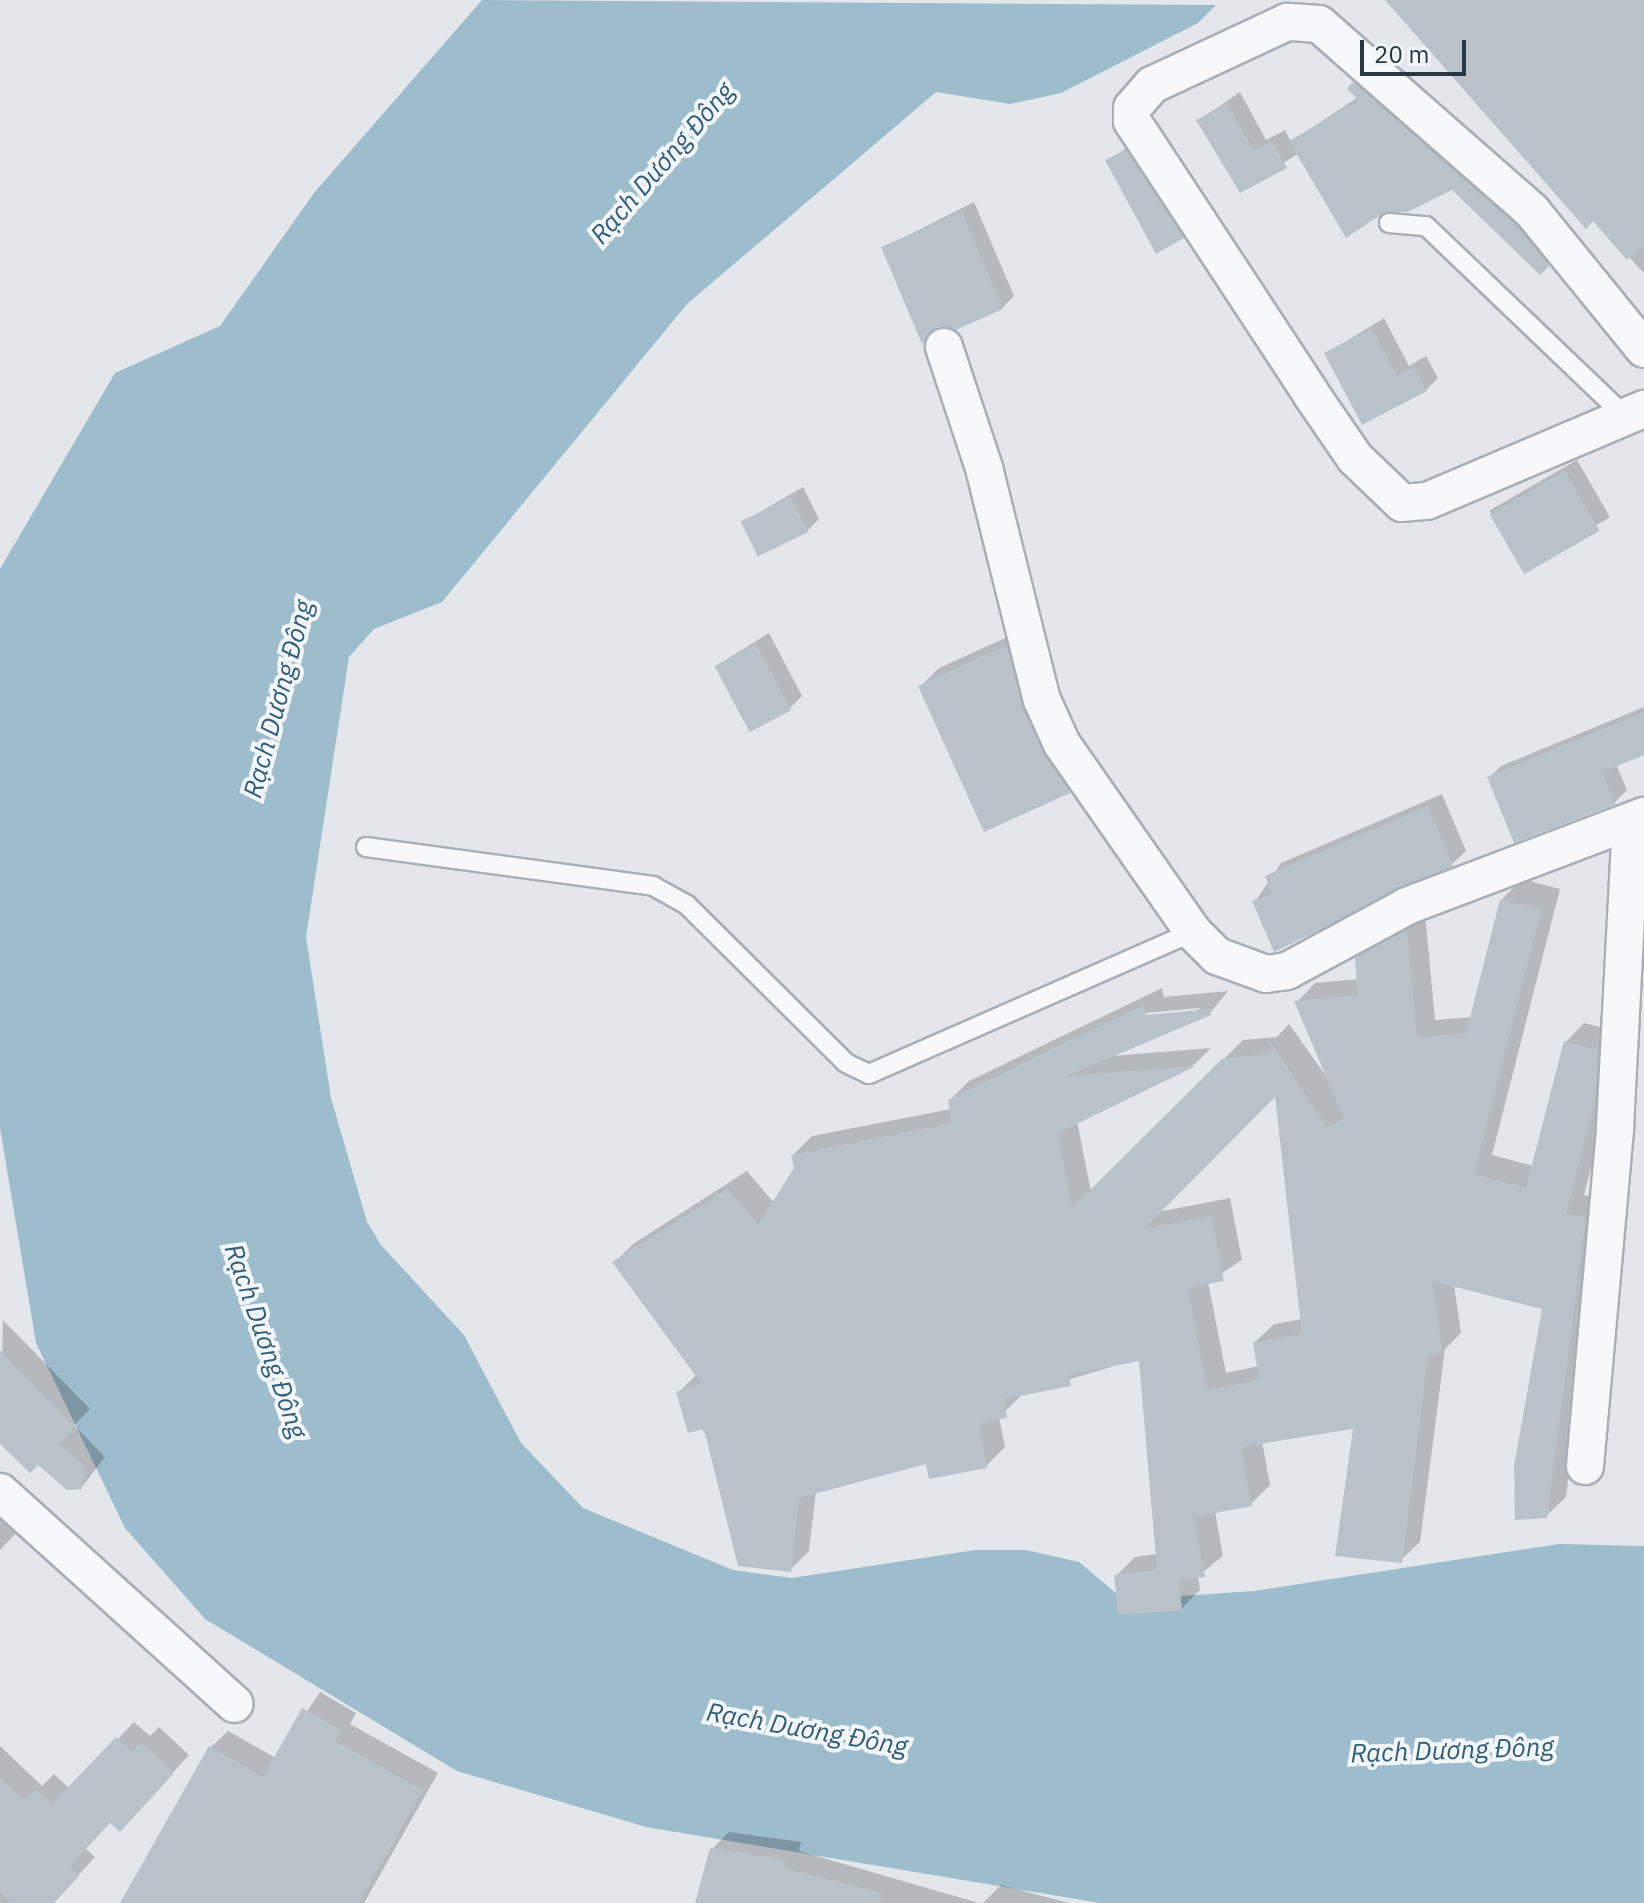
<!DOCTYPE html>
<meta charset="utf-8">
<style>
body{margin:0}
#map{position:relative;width:1644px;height:1903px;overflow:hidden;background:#e3e7eb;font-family:"IBM Plex Sans",sans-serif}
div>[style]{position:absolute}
.water>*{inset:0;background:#9dbccc}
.shadow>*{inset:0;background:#0003;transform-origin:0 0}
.building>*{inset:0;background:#bac2c9;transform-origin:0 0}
.roads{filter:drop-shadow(2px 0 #a8afb6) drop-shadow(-2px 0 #a8afb6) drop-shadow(0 2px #a8afb6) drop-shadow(0 -2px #a8afb6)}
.lane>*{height:18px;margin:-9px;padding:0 9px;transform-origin:9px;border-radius:9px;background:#f6f8f9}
.street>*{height:36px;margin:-18px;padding:0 18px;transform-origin:18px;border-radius:18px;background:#f6f8f9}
span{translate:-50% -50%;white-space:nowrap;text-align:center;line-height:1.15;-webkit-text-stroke:8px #f3f6f8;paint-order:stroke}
.water-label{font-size:26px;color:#325e79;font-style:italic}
.scale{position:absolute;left:1360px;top:40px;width:106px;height:36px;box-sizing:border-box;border:4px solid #2a3844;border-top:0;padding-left:10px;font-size:24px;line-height:28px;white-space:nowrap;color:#2a3844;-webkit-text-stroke:6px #f3f6f8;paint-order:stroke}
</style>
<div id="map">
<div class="water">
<div style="clip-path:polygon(482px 0,1216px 5px,1198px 23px,1061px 93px,1010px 104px,936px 92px,687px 304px,442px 602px,374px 629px,349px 657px,306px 937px,331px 1098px,367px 1222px,381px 1245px,464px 1335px,521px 1443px,583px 1508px,733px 1570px,792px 1578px,975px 1550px,1026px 1550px,1079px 1562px,1124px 1600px,1254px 1591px,1559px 1544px,1644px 1546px,1644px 1903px,1100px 1903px,646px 1827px,457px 1771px,205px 1619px,125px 1528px,36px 1343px,0 1128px,0 569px,115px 373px,220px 326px,314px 193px)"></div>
</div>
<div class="shadow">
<div style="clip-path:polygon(1386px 0,1644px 0,1644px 273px,1593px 219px)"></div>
<div style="clip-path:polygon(1368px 70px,1562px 251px,1540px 272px,1452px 187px,1299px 153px,1241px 191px,1198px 121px,1240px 92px,1266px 140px,1285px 130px,1291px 142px,1358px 97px,1350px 89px)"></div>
<div style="clip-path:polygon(1139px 140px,1195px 225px,1183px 237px,1108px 160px)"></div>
<div style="clip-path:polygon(974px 202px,1014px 296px,1002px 308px,883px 248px)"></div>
<div style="clip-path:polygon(1384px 318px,1409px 366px,1426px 356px,1438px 378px,1426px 390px,1327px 353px)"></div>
<div style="left:1577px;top:460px;width:66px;height:101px;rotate:60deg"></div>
<div style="clip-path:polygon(803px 487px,819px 519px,807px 531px,743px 522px)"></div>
<div style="clip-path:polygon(1025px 629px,1087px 773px,1069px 791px,985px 829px,920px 687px,939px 668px)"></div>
<div style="clip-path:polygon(769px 633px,802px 696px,790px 708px,716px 666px)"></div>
<div style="clip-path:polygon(1644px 707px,1644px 753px,1616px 764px,1627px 790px,1615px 802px,1489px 778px,1501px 766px)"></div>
<div style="clip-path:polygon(1442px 794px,1466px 851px,1452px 864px,1255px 902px,1281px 863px)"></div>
<div style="clip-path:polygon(evenodd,1522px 879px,1560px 889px,1492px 1155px,1534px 1166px,1566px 1042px,1584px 1023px,1616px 1031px,1614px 1080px,1584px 1195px,1604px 1198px,1566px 1497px,1546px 1516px,1544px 1307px,1454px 1284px,1461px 1333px,1445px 1349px,1420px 1542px,1401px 1560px,1356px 1426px,1262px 1441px,1270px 1485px,1251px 1504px,1215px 1511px,1223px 1556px,1198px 1576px,1200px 1590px,1181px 1609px,1116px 1576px,1135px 1557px,1157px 1554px,1141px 1358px,1024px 1393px,999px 1417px,1005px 1447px,986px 1466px,927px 1462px,816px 1491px,809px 1551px,790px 1570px,679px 1392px,697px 1374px,615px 1262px,633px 1244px,747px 1171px,774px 1203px,796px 1168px,793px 1155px,812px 1136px,951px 1109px,950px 1100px,969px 1081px,1162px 988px,1164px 997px,1228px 991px,1210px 1013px,1111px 1056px,1211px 1048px,1195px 1064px,1077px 1121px,1091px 1192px,1243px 1040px,1277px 1037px,1289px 1024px,1331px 1083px,1297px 1002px,1315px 983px,1359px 979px,1357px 959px,1376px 940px,1425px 913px,1435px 1020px,1472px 1017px,1503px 898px,1522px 879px,1200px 1008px,1196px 1012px,1136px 1018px,1135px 1014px,1200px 1008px,1522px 879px,1276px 1093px,1302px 1319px,1274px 1324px,1255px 1342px,1259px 1366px,1226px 1373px,1208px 1282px,1242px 1260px,1230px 1198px,1158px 1212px,1276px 1093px)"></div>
<div style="clip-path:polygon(3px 1320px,90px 1409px,74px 1425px,105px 1457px,82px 1487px,0 1441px)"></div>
<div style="clip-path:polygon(0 1513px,18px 1531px,0 1550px)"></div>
<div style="clip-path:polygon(320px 1692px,356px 1713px,350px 1724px,438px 1773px,364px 1903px,123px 1903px,211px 1747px,228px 1731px,276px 1758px)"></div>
<div style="clip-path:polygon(134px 1722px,150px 1736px,159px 1727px,189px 1755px,136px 1813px,110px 1821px,85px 1848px,95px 1857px,53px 1903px,0 1903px,0 1746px,42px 1786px,54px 1774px,70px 1789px)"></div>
<div style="clip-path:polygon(729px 1832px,801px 1842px,799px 1851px,979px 1903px,697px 1903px,712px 1849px)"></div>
<div style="clip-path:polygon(1001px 1885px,1069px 1903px,983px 1903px)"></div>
</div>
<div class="building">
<div style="clip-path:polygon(1385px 0,1644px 0,1644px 246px,1627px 260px,1593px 221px,1586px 229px)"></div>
<div style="clip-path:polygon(1353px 82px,1517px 226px,1549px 266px,1540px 275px,1452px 190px,1407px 212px,1385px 212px,1346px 238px,1289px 141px,1359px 100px,1347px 89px)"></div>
<div style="clip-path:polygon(1227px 103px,1254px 151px,1272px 141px,1287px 168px,1240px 193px,1196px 120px)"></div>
<div style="clip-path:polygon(1126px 150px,1184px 238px,1156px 254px,1105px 160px)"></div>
<div style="clip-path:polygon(962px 212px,1003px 309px,956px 330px,937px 327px,922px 344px,881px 247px)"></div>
<div style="clip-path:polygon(1372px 328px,1397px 376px,1415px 366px,1427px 391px,1362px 425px,1324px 353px)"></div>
<div style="left:1565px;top:471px;width:69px;height:87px;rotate:60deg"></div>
<div style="left:791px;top:497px;width:39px;height:56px;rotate:64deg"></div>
<div style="left:756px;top:644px;width:75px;height:47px;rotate:62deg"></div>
<div style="clip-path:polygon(1007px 645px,1023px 709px,1070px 793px,984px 832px,918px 686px)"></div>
<div style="clip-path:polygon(1644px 712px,1644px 755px,1602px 772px,1616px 804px,1514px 843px,1487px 777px)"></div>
<div style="clip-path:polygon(1428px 806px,1453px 866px,1274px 952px,1252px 901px,1272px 894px,1265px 876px)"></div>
<div style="clip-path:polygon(evenodd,1500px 900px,1542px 908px,1474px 1174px,1526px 1188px,1564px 1041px,1598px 1050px,1595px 1100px,1566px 1214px,1586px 1217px,1547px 1518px,1515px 1520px,1514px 1466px,1542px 1309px,1432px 1281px,1443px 1353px,1428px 1356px,1402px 1563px,1335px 1556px,1353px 1429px,1241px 1447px,1252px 1506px,1194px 1517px,1205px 1577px,1179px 1580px,1182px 1611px,1118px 1614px,1114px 1575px,1157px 1570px,1139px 1361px,1069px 1375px,1071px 1386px,1004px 1399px,1007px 1418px,979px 1424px,987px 1468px,929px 1479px,926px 1464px,799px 1498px,791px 1572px,738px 1566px,704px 1429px,688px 1433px,676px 1392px,701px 1383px,612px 1262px,728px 1189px,758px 1225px,794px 1168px,791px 1155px,951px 1123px,948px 1100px,1143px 1005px,1146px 1015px,1210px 1009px,1211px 1015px,1067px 1076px,1196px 1066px,1058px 1133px,1072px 1208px,1222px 1059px,1271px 1053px,1270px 1041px,1327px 1128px,1344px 1119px,1294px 1001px,1358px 995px,1355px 958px,1407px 930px,1417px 1038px,1466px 1033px,1500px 900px,1275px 1097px,1302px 1334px,1253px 1342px,1259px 1380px,1207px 1390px,1188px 1288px,1224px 1281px,1212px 1216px,1144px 1229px,1275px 1097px)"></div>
<div style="clip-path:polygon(0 1350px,75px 1427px,59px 1443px,86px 1467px,82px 1489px,67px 1490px,38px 1465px,30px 1473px,0 1444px)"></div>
<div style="clip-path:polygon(302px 1708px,341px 1730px,335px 1741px,423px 1790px,359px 1903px,120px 1903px,209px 1746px,263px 1777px)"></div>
<div style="clip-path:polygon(116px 1737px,132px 1752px,141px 1742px,174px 1773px,120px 1832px,110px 1823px,70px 1866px,80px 1875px,54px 1903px,12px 1903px,0 1892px,0 1778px,24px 1801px,36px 1789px,52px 1804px)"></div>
<div style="clip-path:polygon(710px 1848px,786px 1859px,783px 1868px,882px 1893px,881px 1903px,695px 1903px)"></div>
</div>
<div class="roads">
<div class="lane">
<div style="left:1389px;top:223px;width:37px;rotate:5deg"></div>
<div style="left:1426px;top:226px;width:277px;rotate:43.7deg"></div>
<div style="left:366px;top:847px;width:290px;rotate:7.7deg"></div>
<div style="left:653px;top:886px;width:39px;rotate:29deg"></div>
<div style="left:687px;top:905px;width:224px;rotate:44.8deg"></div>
<div style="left:846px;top:1063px;width:25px;rotate:26deg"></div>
<div style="left:869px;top:1074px;width:354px;rotate:-23.7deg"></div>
</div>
<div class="street">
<div style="left:944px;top:347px;width:127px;rotate:71.7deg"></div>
<div style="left:984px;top:468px;width:239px;rotate:76deg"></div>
<div style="left:1042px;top:700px;width:48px;rotate:65.6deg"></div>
<div style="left:1062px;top:744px;width:229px;rotate:55.1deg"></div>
<div style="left:1193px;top:932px;width:34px;rotate:45deg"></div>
<div style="left:1217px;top:956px;width:52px;rotate:20.2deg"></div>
<div style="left:1266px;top:974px;width:21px;rotate:-8deg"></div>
<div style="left:1287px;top:971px;width:136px;rotate:-28.4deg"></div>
<div style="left:1407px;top:906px;width:254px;rotate:-20.8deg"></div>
<div style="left:1644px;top:349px;width:178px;rotate:-129.1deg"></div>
<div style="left:1532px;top:211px;width:283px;rotate:-138.7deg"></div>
<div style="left:1319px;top:24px;width:32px;rotate:-176deg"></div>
<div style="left:1287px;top:22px;width:149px;rotate:155deg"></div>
<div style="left:1152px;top:85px;width:30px;rotate:131deg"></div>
<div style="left:1132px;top:108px;width:13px;rotate:90deg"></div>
<div style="left:1132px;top:121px;width:326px;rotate:56.7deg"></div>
<div style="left:1311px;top:394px;width:78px;rotate:55.5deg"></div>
<div style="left:1355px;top:458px;width:65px;rotate:43.8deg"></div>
<div style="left:1402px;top:503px;width:25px;rotate:-5deg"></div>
<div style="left:1427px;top:501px;width:236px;rotate:-23deg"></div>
<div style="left:1585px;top:1466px;width:340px;rotate:-84.9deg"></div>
<div style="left:1615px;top:1127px;width:305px;rotate:-87deg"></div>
<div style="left:0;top:1492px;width:316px;rotate:42.1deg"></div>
</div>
</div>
<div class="water-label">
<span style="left:662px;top:163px;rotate:-49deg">Rạch Dương Đông</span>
<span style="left:278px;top:699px;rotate:-75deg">Rạch Dương Đông</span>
<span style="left:266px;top:1341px;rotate:71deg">Rạch Dương Đông</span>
<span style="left:807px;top:1729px;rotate:10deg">Rạch Dương Đông</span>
<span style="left:1452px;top:1750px;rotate:-2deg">Rạch Dương Đông</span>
</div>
<div class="scale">20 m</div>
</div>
